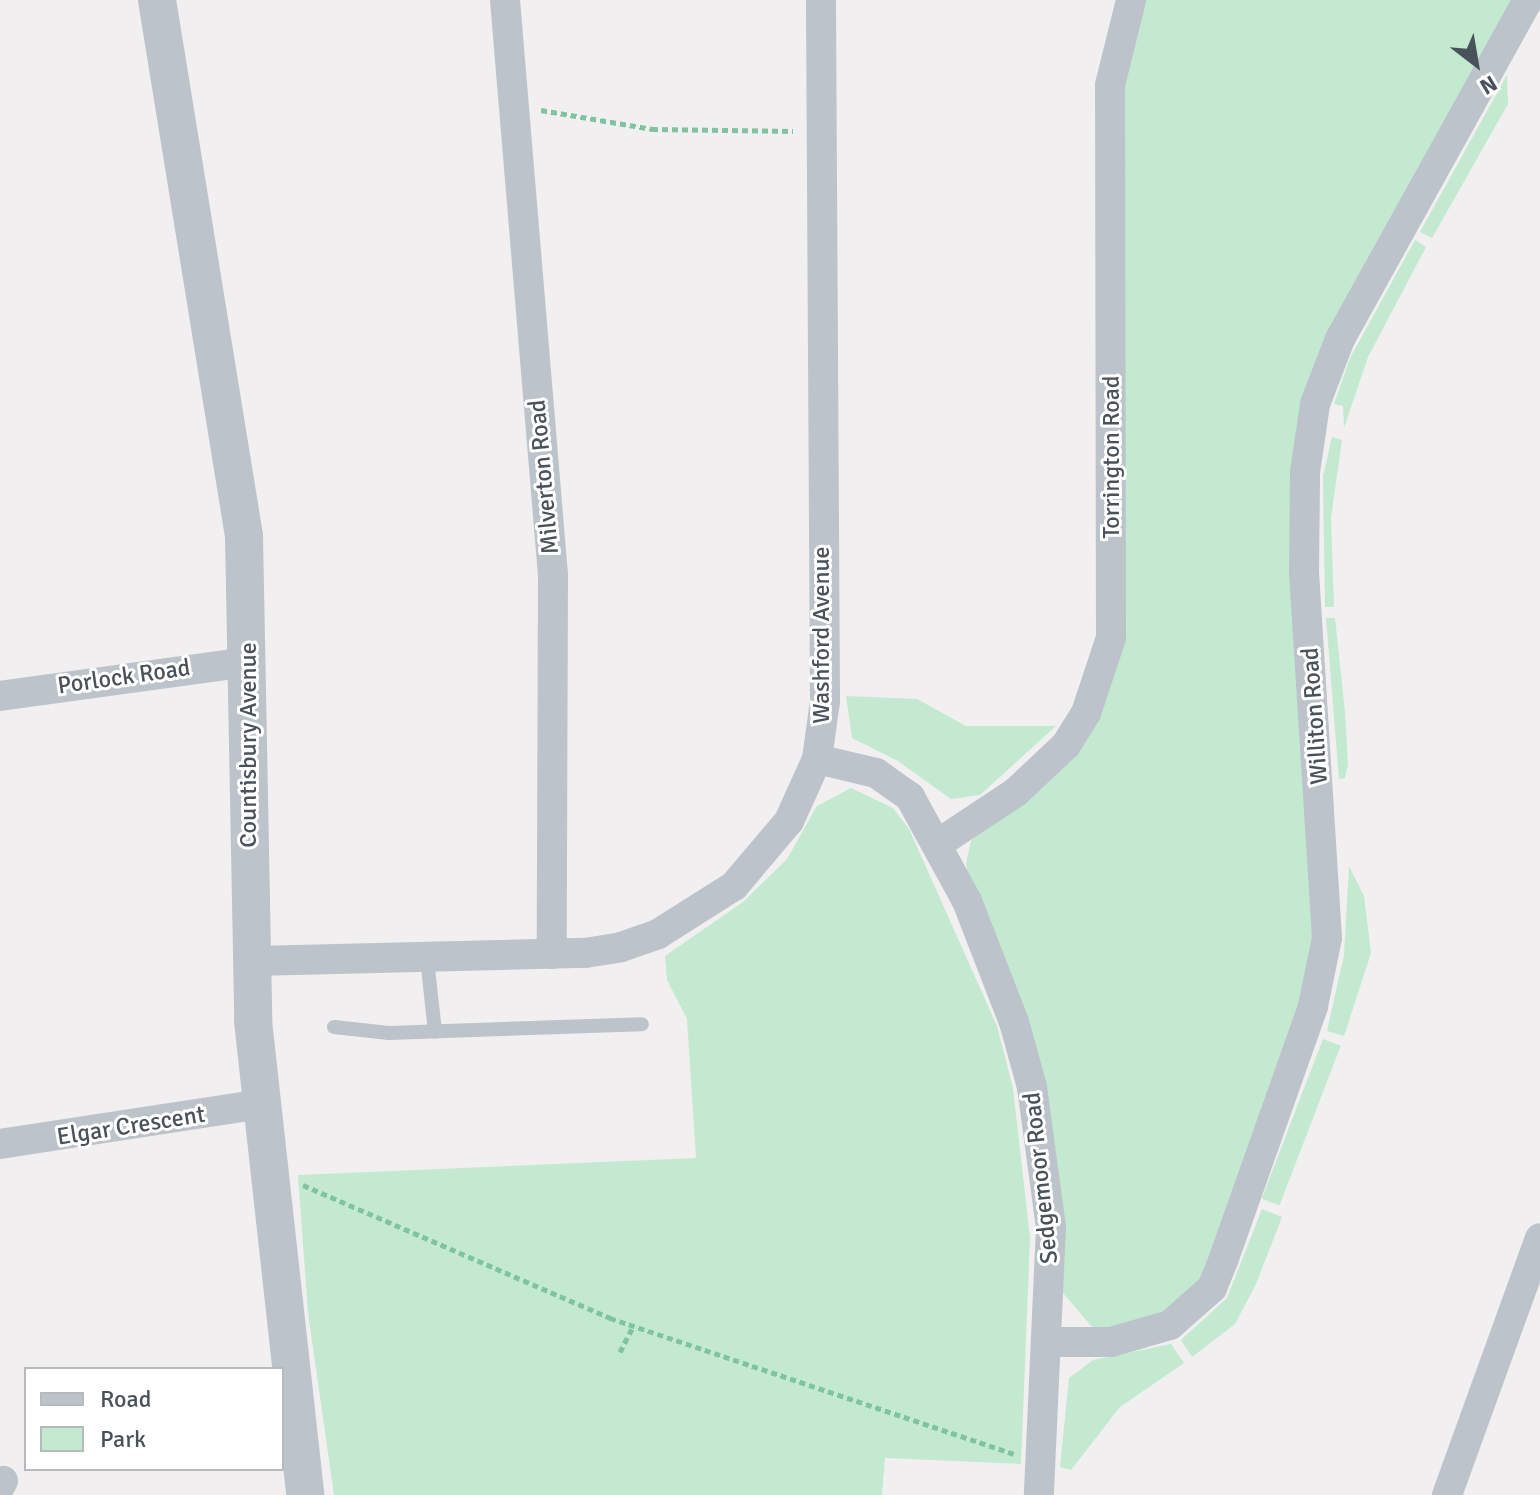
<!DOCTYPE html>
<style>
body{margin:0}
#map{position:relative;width:1540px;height:1495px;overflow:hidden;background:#f1efef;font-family:Signika,sans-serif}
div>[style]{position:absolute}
.green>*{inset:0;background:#c3e9d1;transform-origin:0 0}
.path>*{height:5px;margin-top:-2.5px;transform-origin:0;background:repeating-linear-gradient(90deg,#7fc3a0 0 6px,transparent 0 10px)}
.service>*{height:14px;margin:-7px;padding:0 7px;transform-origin:7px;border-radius:7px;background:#bcc3ca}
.minor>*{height:30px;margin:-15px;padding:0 15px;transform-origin:15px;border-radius:15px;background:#bcc3ca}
.tertiary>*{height:38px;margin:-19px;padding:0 19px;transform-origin:19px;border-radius:19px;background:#bcc3ca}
span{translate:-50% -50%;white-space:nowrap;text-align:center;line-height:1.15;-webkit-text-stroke:6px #fff;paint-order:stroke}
.street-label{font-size:24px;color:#49525a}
.legend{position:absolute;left:24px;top:1367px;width:260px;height:104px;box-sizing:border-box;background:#fff;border:2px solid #b6babd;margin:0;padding:10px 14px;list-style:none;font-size:24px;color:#49525a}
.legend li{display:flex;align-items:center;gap:16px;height:40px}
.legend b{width:40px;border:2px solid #b6babd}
.north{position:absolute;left:1436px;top:24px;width:80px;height:80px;-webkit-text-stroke:6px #fff;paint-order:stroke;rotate:149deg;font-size:22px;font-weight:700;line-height:32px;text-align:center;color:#49525a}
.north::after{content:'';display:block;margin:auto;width:28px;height:36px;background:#49525a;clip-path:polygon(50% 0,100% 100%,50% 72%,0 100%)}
</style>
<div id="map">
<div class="green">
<div style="clip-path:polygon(1145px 0,1512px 0,1321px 349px,1314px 968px,1203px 1279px,1188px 1301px,1121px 1329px,1093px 1328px,1063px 1293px,966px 864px,971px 841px,1095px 723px,1124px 633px,1125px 61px)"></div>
<div style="clip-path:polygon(1507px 75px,1508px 104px,1432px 238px,1420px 232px)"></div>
<div style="clip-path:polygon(1415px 240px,1426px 247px,1368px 357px,1344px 428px,1343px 406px,1334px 404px,1350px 358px)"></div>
<div style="clip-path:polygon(1332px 437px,1342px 440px,1331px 518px,1334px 607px,1325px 607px,1323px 476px)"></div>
<div style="clip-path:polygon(1326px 618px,1335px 618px,1345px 712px,1348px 765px,1345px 778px,1339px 779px)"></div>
<div style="clip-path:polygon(846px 696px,917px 699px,966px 726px,1056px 726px,980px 795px,951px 799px,898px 761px,852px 738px)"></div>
<div style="clip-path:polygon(851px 788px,893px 808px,909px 829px,997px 1026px,1013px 1088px,1030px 1238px,1021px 1464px,885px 1458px,882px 1495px,334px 1495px,308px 1313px,298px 1175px,696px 1158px,687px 1019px,667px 980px,665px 956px,743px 902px,787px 859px,817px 806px)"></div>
<div style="clip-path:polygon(1349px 866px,1364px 896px,1371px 953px,1344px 1036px,1327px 1031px,1344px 955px)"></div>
<div style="left:1323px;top:1039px;width:19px;height:171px;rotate:21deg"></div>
<div style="clip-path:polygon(1262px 1209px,1282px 1217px,1256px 1284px,1235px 1324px,1192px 1357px,1181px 1340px,1227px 1298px)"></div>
<div style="clip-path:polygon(1171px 1344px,1184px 1363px,1120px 1407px,1071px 1470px,1060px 1467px,1069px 1378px,1093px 1360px)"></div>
</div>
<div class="path">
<div style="left:541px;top:110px;width:113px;rotate:9.7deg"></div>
<div style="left:652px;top:129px;width:141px;rotate:0.8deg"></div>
<div style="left:303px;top:1185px;width:335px;rotate:23.4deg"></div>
<div style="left:610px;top:1318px;width:426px;rotate:18.6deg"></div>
<div style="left:620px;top:1352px;width:30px;rotate:-63deg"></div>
</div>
<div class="service">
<div style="left:427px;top:959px;width:73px;rotate:83.7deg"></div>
<div style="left:334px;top:1027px;width:55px;rotate:6.2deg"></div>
<div style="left:389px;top:1033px;width:253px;rotate:-2deg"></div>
</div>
<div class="minor">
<div style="left:505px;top:0;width:577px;rotate:85.23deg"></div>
<div style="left:553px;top:575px;width:379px;rotate:90.2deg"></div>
<div style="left:0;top:696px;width:251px;rotate:-7.8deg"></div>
<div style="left:817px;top:759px;width:61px;rotate:13.3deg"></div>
<div style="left:876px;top:773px;width:42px;rotate:35.2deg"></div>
<div style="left:910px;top:797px;width:119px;rotate:61.3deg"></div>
<div style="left:967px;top:901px;width:130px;rotate:68.8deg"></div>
<div style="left:1014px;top:1022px;width:67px;rotate:74.5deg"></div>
<div style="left:1032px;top:1087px;width:141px;rotate:82.3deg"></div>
<div style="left:1051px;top:1227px;width:268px;rotate:92.6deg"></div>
<div style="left:939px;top:843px;width:92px;rotate:-33.5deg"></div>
<div style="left:1016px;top:792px;width:69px;rotate:-43.2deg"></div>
<div style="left:1066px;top:745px;width:38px;rotate:-58deg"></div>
<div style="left:1086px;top:713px;width:79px;rotate:-71.6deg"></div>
<div style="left:1111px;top:638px;width:553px;rotate:-90.1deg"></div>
<div style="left:1110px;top:85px;width:88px;rotate:-76.1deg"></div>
<div style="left:250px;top:961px;width:335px;rotate:-1.4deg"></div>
<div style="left:585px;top:953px;width:36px;rotate:-9deg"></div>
<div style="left:621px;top:947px;width:39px;rotate:-19deg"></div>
<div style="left:658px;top:934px;width:90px;rotate:-32.3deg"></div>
<div style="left:734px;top:886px;width:85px;rotate:-49.8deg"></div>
<div style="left:789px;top:821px;width:68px;rotate:-65.7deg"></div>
<div style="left:817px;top:759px;width:59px;rotate:-82.1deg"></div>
<div style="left:825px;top:701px;width:701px;rotate:-90.33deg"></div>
<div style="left:0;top:1144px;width:264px;rotate:-8.7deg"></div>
<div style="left:1049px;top:1342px;width:62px"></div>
<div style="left:1111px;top:1342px;width:61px;rotate:-16.1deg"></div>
<div style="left:1170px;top:1325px;width:56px;rotate:-41.4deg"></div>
<div style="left:1212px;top:1288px;width:32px;rotate:-68deg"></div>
<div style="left:1224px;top:1258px;width:267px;rotate:-70.5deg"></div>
<div style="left:1313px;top:1006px;width:69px;rotate:-78.4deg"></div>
<div style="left:1327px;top:938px;width:367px;rotate:-93.6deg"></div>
<div style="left:1304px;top:572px;width:100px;rotate:-89.4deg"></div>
<div style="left:1305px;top:472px;width:69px;rotate:-81.6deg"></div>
<div style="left:1315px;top:404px;width:70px;rotate:-69deg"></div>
<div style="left:1340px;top:339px;width:388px;rotate:-61deg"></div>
<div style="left:0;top:1486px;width:6px;rotate:-59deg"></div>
<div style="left:1447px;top:1495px;width:273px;rotate:-70.1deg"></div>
</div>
<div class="tertiary">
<div style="left:157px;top:0;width:543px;rotate:80.78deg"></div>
<div style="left:244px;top:536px;width:485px;rotate:88.9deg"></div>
<div style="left:253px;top:1021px;width:477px;rotate:83.7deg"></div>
</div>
<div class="street-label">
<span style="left:1112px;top:457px;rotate:-90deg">Torrington Road</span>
<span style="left:544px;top:477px;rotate:-95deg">Milverton Road</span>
<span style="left:822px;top:635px;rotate:-90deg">Washford Avenue</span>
<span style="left:124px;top:677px;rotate:-8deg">Porlock Road</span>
<span style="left:1315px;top:716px;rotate:-94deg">Williton Road</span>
<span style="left:249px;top:745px;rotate:-90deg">Countisbury Avenue</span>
<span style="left:131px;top:1126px;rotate:-9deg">Elgar Crescent</span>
<span style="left:1041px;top:1178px;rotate:-96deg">Sedgemoor Road</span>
</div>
<ul class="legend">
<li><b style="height:10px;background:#bcc3ca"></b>Road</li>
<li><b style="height:22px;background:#c3e9d1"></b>Park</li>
</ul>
<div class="north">N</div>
</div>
